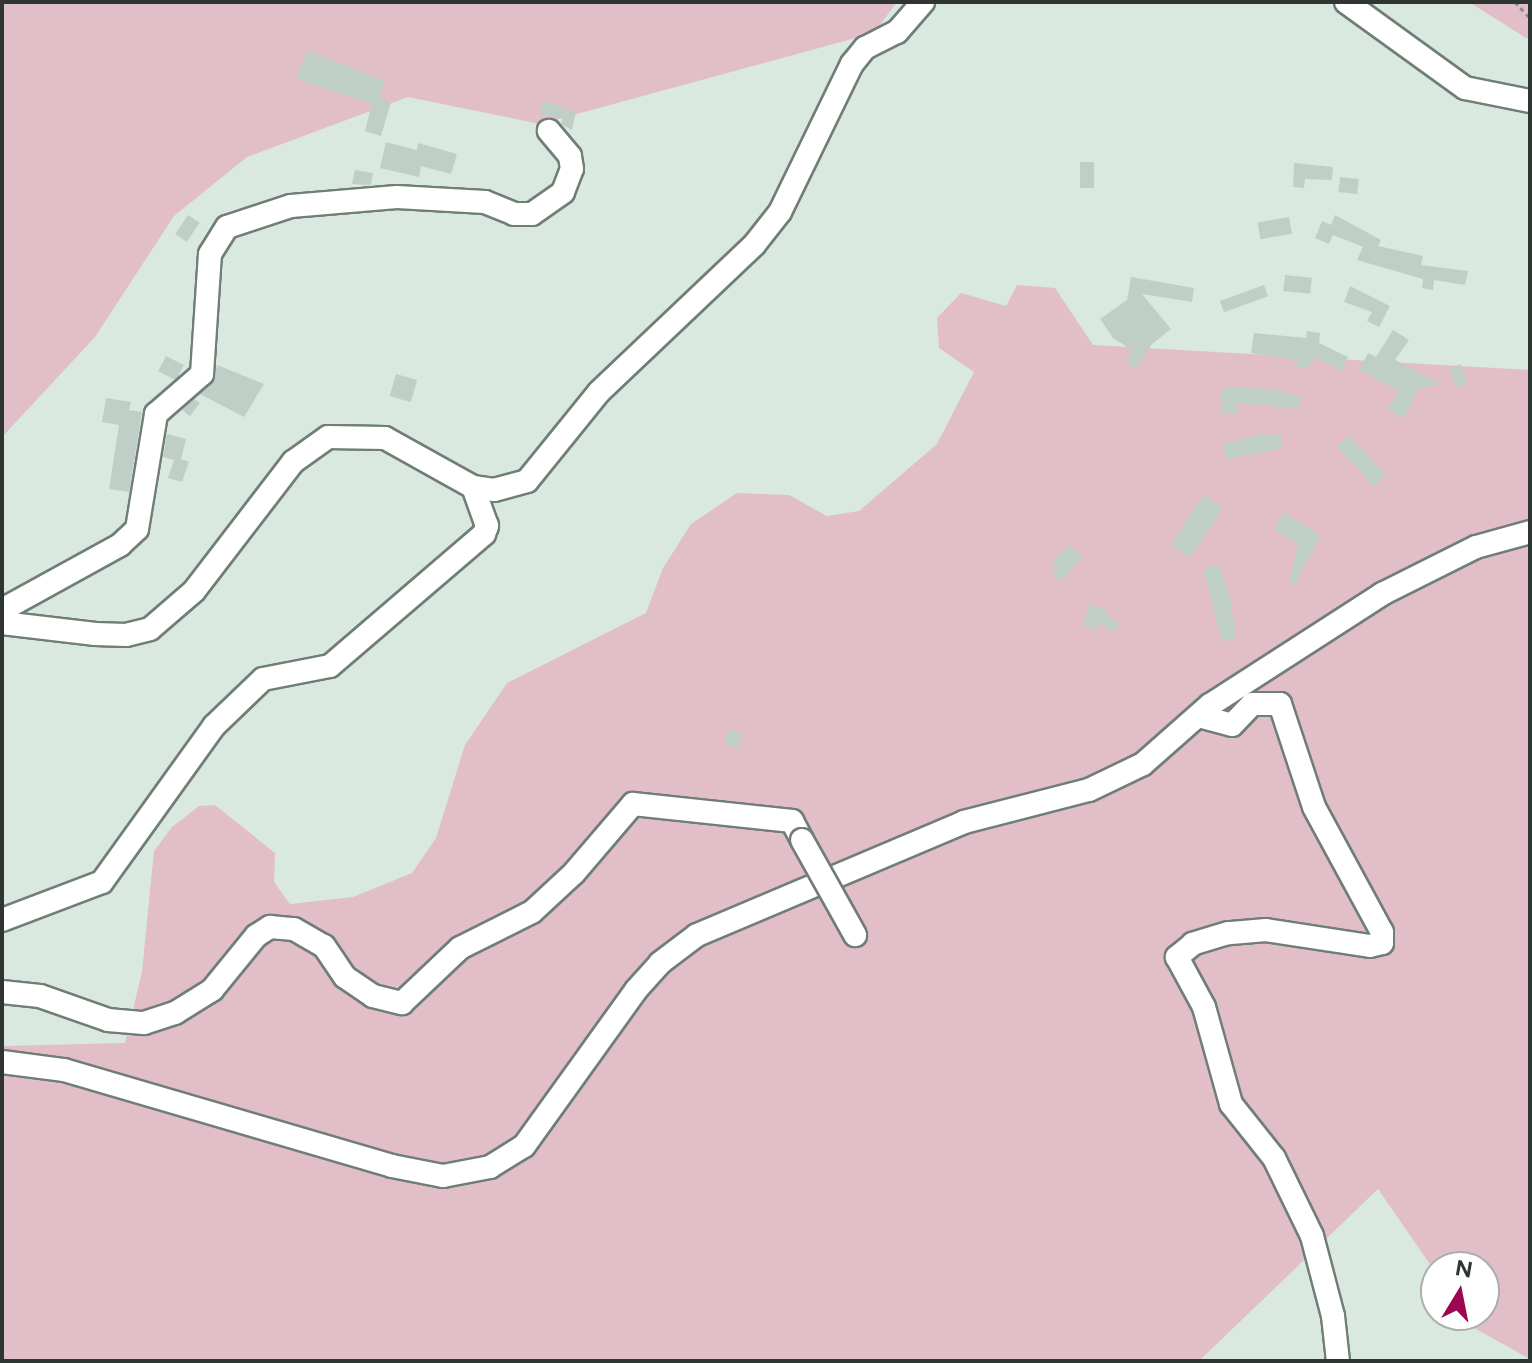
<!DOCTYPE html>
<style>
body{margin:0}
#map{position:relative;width:1532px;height:1363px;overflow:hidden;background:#d9e9e0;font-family:Figtree,sans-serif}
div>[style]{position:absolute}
.green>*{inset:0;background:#e1bec8}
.building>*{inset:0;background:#bfcec6;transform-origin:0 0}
.path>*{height:3px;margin-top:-1.5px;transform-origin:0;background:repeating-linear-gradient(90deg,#87938d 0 4px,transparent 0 8px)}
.roads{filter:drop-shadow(2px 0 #707e77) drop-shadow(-2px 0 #707e77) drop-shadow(0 2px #707e77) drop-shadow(0 -2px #707e77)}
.minor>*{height:22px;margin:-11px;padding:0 11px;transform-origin:11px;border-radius:11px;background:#fff}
.bridges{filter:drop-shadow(2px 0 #707e77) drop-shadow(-2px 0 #707e77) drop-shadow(0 2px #707e77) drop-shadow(0 -2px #707e77)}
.minor-bridge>*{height:22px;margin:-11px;padding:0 11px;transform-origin:11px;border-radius:11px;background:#fff}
span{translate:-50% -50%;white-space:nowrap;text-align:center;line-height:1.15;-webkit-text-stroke:8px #fff;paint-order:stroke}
.frame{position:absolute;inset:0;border:4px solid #2f3532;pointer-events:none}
.north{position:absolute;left:1420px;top:1251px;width:80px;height:80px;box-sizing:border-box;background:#fff;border:2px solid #acaead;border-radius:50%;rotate:10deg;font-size:22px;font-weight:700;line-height:32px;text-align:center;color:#2f3532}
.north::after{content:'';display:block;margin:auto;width:28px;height:36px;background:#9c0653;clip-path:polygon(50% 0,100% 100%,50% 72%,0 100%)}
</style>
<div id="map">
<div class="green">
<div style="clip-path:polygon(2px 2px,897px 2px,874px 33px,540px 124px,408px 97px,247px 157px,174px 216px,95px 337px,2px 437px)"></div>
<div style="clip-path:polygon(1469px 2px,1530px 2px,1530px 38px,1526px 38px)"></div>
<div style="clip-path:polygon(1017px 285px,1055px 288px,1093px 345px,1530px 370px,1530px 1359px,1474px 1328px,1464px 1315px,1484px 1315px,1484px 1267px,1436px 1267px,1436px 1273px,1378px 1189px,1199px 1361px,2px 1361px,2px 1046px,125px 1043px,142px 972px,154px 851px,172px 827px,199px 806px,215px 805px,275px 853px,274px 882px,290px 904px,353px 897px,412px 873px,436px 838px,465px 745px,507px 683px,646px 613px,663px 568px,691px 524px,737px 493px,789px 495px,827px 516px,859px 511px,937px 444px,974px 372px,939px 348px,937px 318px,961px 293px,1006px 306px)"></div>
</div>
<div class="building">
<div style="clip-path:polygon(307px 50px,385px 81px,379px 97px,391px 102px,381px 136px,365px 131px,372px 104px,296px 79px)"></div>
<div style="left:543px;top:101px;width:22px;height:13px;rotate:13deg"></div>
<div style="clip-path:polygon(565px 109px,576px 111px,572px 130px,561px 124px)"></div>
<div style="clip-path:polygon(386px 142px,417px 150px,418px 143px,457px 154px,451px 174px,421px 166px,419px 177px,380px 168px)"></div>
<div style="left:1080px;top:162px;width:14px;height:26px"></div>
<div style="clip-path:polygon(1294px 163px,1333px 167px,1332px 180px,1305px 179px,1304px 188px,1293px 187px)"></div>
<div style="clip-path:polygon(355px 170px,373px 173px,371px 185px,352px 184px)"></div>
<div style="left:1340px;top:177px;width:19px;height:15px;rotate:6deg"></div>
<div style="left:188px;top:215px;width:14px;height:23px;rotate:34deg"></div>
<div style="clip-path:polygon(1335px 215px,1381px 240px,1378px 246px,1423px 256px,1421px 265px,1468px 271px,1465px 285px,1434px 280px,1433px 290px,1422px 288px,1423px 279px,1357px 260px,1363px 247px,1333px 235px,1329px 244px,1315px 238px,1322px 221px,1331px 225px)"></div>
<div style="left:1289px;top:217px;width:17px;height:32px;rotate:80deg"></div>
<div style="left:1285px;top:275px;width:27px;height:16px;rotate:6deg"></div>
<div style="clip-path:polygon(1131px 277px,1194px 288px,1192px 302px,1142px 294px,1171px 329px,1152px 344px,1136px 369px,1125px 361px,1132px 350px,1113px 338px,1100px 319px,1127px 300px)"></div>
<div style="left:1264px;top:285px;width:12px;height:47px;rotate:70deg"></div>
<div style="clip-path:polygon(1350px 286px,1390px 306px,1379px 327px,1367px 321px,1372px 312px,1344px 302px)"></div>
<div style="clip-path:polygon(1393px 330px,1409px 340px,1395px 360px,1441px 384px,1419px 388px,1404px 418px,1388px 410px,1398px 390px,1359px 370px,1368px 353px,1376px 357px)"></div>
<div style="clip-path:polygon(1307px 331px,1320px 333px,1319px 343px,1348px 357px,1342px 371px,1316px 358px,1307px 369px,1296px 367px,1297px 360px,1251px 353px,1254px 333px,1306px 338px)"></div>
<div style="left:166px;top:356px;width:20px;height:17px;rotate:27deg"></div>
<div style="left:1460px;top:364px;width:21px;height:12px;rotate:67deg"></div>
<div style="clip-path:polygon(217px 365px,264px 384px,244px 417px,200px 394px,214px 381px)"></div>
<div style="left:396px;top:374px;width:22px;height:23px;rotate:16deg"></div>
<div style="clip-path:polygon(1230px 387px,1281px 390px,1301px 398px,1298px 409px,1237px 403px,1237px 413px,1221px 413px,1221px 390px)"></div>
<div style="clip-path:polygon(106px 398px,131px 402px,129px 410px,142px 412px,129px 492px,109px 489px,119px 425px,102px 422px)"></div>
<div style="clip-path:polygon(194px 399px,200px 403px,190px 416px,182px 410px)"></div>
<div style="clip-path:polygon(167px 434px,186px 439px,181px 459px,189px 462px,182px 482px,168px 478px,174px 460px,163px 457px)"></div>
<div style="clip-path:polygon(1260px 434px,1282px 436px,1281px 449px,1226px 459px,1223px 444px)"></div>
<div style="left:1349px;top:435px;width:54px;height:17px;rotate:47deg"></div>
<div style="left:1204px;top:495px;width:23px;height:60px;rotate:34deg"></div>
<div style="clip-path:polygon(1284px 512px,1321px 536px,1294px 585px,1289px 583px,1298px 544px,1274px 530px)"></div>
<div style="clip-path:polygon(1069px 545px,1083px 557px,1061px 581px,1051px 573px,1056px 567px,1052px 563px)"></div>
<div style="clip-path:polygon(1218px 564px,1230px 595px,1236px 639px,1222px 641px,1203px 569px)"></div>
<div style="clip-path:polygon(1090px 604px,1110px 612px,1107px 616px,1120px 624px,1114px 632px,1099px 623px,1095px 631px,1083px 625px)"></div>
<div style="left:729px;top:729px;width:14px;height:16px;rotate:17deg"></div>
</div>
<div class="path">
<div style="left:1515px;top:2px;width:22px;rotate:47deg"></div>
</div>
<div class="roads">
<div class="minor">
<div style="left:1346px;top:2px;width:147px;rotate:35.9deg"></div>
<div style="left:1465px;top:88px;width:66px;rotate:11.3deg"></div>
<div style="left:2px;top:610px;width:135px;rotate:-28.8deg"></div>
<div style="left:120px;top:545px;width:23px;rotate:-43deg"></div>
<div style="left:137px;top:529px;width:117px;rotate:-80.6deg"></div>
<div style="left:156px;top:414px;width:61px;rotate:-41deg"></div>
<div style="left:202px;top:374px;width:120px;rotate:-86.2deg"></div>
<div style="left:210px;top:254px;width:32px;rotate:-58deg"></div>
<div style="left:227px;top:227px;width:67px;rotate:-18.2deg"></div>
<div style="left:291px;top:206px;width:106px;rotate:-4.9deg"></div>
<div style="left:397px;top:197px;width:88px;rotate:3.3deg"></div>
<div style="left:485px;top:202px;width:31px;rotate:22deg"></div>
<div style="left:514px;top:214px;width:18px"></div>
<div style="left:532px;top:214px;width:38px;rotate:-35deg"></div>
<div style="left:563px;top:192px;width:25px;rotate:-69deg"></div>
<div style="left:572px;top:169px;width:13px;rotate:-99deg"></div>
<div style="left:570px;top:156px;width:33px;rotate:-130deg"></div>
<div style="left:2px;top:623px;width:94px;rotate:6.7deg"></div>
<div style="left:95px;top:634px;width:31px;rotate:2deg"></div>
<div style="left:126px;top:635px;width:25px;rotate:-14deg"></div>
<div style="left:150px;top:629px;width:58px;rotate:-40.8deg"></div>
<div style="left:194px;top:591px;width:163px;rotate:-52.5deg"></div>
<div style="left:293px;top:462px;width:43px;rotate:-35.5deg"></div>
<div style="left:328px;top:437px;width:57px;rotate:1deg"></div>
<div style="left:385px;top:438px;width:101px;rotate:29.1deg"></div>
<div style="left:473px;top:487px;width:21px;rotate:8deg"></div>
<div style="left:494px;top:490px;width:34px;rotate:-15deg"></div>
<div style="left:527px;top:481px;width:114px;rotate:-51deg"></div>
<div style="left:599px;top:392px;width:214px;rotate:-43.5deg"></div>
<div style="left:754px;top:245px;width:42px;rotate:-51.8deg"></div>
<div style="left:780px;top:212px;width:165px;rotate:-64.1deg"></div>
<div style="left:852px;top:64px;width:21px;rotate:-51deg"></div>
<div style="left:865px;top:48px;width:36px;rotate:-27deg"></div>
<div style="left:897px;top:32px;width:40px;rotate:-49deg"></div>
<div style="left:1199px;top:716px;width:34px;rotate:15deg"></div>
<div style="left:1232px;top:725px;width:29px;rotate:-46deg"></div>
<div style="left:1252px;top:704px;width:28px"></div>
<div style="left:1280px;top:704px;width:108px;rotate:71.7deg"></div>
<div style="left:1314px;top:807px;width:142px;rotate:61.5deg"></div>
<div style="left:1382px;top:932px;width:11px;rotate:90deg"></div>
<div style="left:1382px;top:943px;width:12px;rotate:166deg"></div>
<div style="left:1370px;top:946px;width:105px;rotate:-171.3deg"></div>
<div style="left:1266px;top:930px;width:38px;rotate:175deg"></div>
<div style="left:1228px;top:933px;width:37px;rotate:163deg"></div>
<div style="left:1193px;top:944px;width:21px;rotate:141deg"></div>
<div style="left:1177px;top:957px;width:57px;rotate:61.6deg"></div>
<div style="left:1204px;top:1007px;width:101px;rotate:74.4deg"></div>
<div style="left:1231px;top:1104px;width:69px;rotate:51.5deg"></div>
<div style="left:1274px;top:1158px;width:87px;rotate:64deg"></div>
<div style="left:1312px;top:1236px;width:83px;rotate:75.3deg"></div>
<div style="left:1333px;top:1316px;width:45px;rotate:83.7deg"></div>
<div style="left:2px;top:920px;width:107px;rotate:-20.8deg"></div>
<div style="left:102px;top:882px;width:192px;rotate:-54.3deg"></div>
<div style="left:214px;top:726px;width:68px;rotate:-43.8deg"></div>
<div style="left:263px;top:679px;width:68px;rotate:-11deg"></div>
<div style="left:330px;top:666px;width:203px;rotate:-40.6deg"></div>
<div style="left:484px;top:534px;width:9px;rotate:-69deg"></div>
<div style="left:487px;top:526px;width:41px;rotate:-109.7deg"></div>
<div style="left:2px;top:992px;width:38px;rotate:6deg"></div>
<div style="left:40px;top:996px;width:72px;rotate:19.4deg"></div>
<div style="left:108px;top:1020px;width:36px;rotate:5deg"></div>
<div style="left:144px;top:1023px;width:33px;rotate:-18deg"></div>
<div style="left:175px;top:1013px;width:44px;rotate:-31.9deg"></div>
<div style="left:212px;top:990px;width:70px;rotate:-50.8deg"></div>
<div style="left:256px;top:936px;width:17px;rotate:-33deg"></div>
<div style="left:270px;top:927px;width:24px;rotate:5deg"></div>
<div style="left:294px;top:929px;width:34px;rotate:30deg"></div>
<div style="left:324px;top:946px;width:37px;rotate:56deg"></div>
<div style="left:345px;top:977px;width:34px;rotate:34deg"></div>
<div style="left:373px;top:996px;width:30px;rotate:14deg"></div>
<div style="left:402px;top:1003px;width:80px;rotate:-43.5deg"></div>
<div style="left:460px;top:948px;width:80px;rotate:-26.6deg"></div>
<div style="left:532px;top:912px;width:57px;rotate:-42.9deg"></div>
<div style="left:574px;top:873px;width:91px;rotate:-49.5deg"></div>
<div style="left:633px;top:804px;width:160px;rotate:6.1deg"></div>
<div style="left:792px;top:821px;width:21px;rotate:62deg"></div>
<div style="left:2px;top:1062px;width:63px;rotate:7.4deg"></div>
<div style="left:64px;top:1070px;width:342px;rotate:16.3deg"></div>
<div style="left:392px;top:1166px;width:52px;rotate:11.1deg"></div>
<div style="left:443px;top:1176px;width:48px;rotate:-10.8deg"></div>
<div style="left:490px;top:1167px;width:40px;rotate:-32deg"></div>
<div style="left:524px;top:1146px;width:192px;rotate:-54.3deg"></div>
<div style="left:636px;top:990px;width:36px;rotate:-48deg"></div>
<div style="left:660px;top:963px;width:46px;rotate:-37.1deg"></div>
<div style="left:697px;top:935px;width:290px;rotate:-22.9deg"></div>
<div style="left:964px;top:822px;width:129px;rotate:-14.4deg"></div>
<div style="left:1089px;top:790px;width:60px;rotate:-25.7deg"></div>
<div style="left:1143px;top:764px;width:89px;rotate:-41.4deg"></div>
<div style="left:1210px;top:705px;width:205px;rotate:-32.8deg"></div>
<div style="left:1382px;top:594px;width:105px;rotate:-26.6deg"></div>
<div style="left:1476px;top:547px;width:56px;rotate:-15.5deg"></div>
</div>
</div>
<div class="bridges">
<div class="minor-bridge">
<div style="left:802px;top:840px;width:109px;rotate:60.8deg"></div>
</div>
</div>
<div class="frame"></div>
<div class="north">N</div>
</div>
